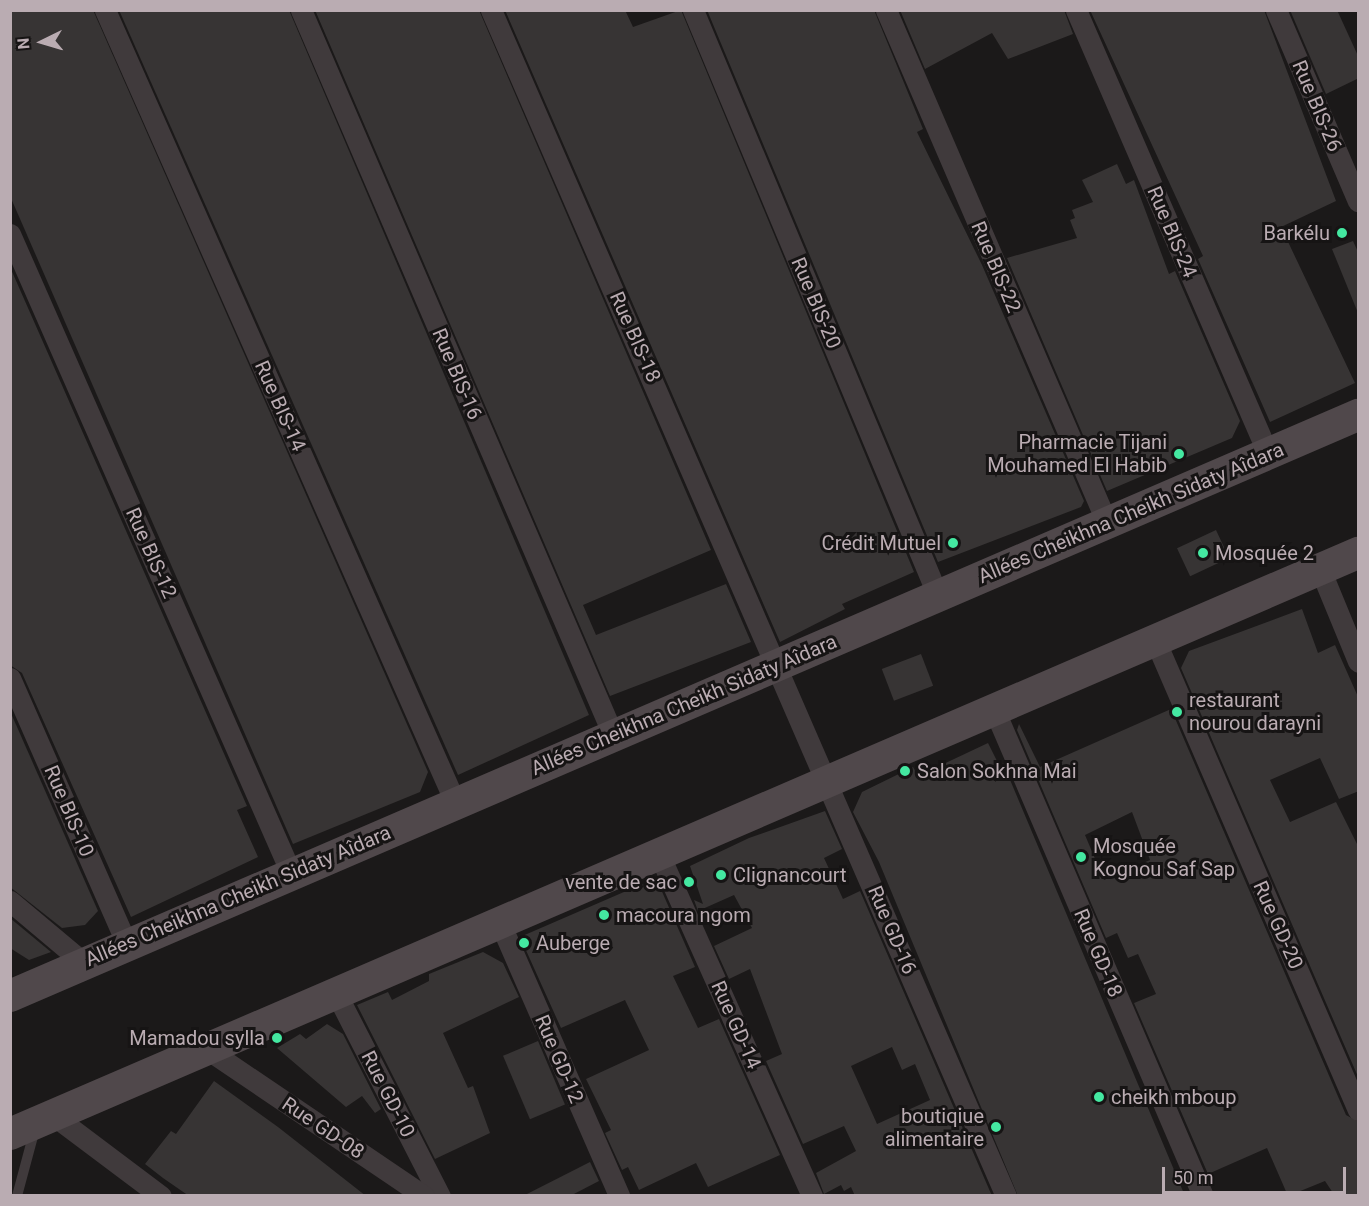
<!DOCTYPE html>
<meta charset="utf-8">
<style>
body{margin:0}
#map{position:relative;width:1369px;height:1206px;overflow:hidden;background:#1b1919;font-family:Roboto,sans-serif}
div>[style]{position:absolute}
.building>*{inset:0;background:#373434;transform-origin:0 0}
.lane>*{height:10px;margin:-5px;padding:0 5px;transform-origin:5px;border-radius:5px;background:#403a3c}
.street>*{height:21px;margin:-10.5px;padding:0 10.5px;transform-origin:10.5px;border-radius:10.5px;background:#403a3c}
.secondary>*{height:32px;margin:-16px;padding:0 16px;transform-origin:16px;border-radius:16px;background:#50484b}
.dots>*{width:16px;height:16px;translate:-50% -50%;box-sizing:border-box;border:3px solid #161414;border-radius:50%}
span{translate:-50% -50%;white-space:nowrap;text-align:center;line-height:1.15;-webkit-text-stroke:6px #161414;paint-order:stroke}
.street-label{font-size:20px;color:#baacb2}
.poi-label{font-size:20px;color:#baacb2}
.right{translate:-100% -50%;text-align:right}
.left{translate:0 -50%;text-align:left}
.frame{position:absolute;inset:0;border:12px solid #baacb2;pointer-events:none}
.north{position:absolute;left:12px;top:12px;width:60px;height:60px;-webkit-text-stroke:4px #161414;paint-order:stroke;rotate:265deg;font-size:16px;font-weight:700;line-height:24px;text-align:center;color:#baacb2}
.north::after{content:'';display:block;margin:auto;width:21px;height:27px;background:#baacb2;clip-path:polygon(50% 0,100% 100%,50% 72%,0 100%)}
.scale{position:absolute;left:1162px;top:1167px;width:184px;height:27px;box-sizing:border-box;border:3px solid #baacb2;border-top:0;padding-left:8px;font-size:18px;line-height:21px;white-space:nowrap;color:#baacb2;-webkit-text-stroke:4px #161414;paint-order:stroke}
</style>
<div id="map">
<div class="building">
<div style="clip-path:polygon(10px 10px,93px 10px,428px 772px,420px 792px,293px 844px,10px 196px)"></div>
<div style="clip-path:polygon(119px 10px,289px 10px,589px 715px,458px 775px)"></div>
<div style="clip-path:polygon(315px 10px,479px 10px,711px 550px,583px 605px,596px 635px,726px 584px,751px 642px,610px 696px)"></div>
<div style="clip-path:polygon(505px 10px,625px 10px,633px 27px,681px 10px,914px 572px,842px 604px,845px 609px,780px 642px)"></div>
<div style="clip-path:polygon(707px 10px,874px 10px,923px 129px,917px 132px,982px 265px,1084px 501px,1081px 507px,938px 562px)"></div>
<div style="clip-path:polygon(900px 10px,1064px 10px,1073px 34px,1008px 59px,992px 33px,925px 69px)"></div>
<div style="clip-path:polygon(1090px 10px,1264px 10px,1336px 201px,1281px 227px,1355px 383px,1270px 422px,1198px 259px,1203px 256px)"></div>
<div style="clip-path:polygon(1290px 10px,1337px 10px,1359px 58px,1359px 78px,1326px 94px)"></div>
<div style="clip-path:polygon(1117px 164px,1126px 184px,1134px 180px,1169px 274px,1175px 271px,1240px 421px,1232px 438px,1107px 491px,1007px 258px,1077px 238px,1070px 220px,1075px 218px,1072px 210px,1093px 202px,1082px 180px)"></div>
<div style="clip-path:polygon(1353px 241px,1359px 254px,1358px 313px,1332px 249px)"></div>
<div style="clip-path:polygon(10px 267px,247px 806px,237px 810px,258px 857px,131px 917px,22px 673px,10px 665px)"></div>
<div style="left:1216px;top:530px;width:31px;height:43px;rotate:65deg"></div>
<div style="clip-path:polygon(1302px 609px,1318px 653px,1335px 645px,1359px 699px,1359px 791px,1339px 799px,1320px 758px,1270px 780px,1290px 822px,1336px 802px,1359px 848px,1359px 1079px,1181px 668px,1189px 651px)"></div>
<div style="left:921px;top:654px;width:34px;height:42px;rotate:69deg"></div>
<div style="clip-path:polygon(evenodd,1171px 709px,1346px 1115px,1359px 1122px,1359px 1196px,1335px 1196px,1325px 1181px,1288px 1196px,1267px 1148px,1208px 1174px,1134px 1003px,1156px 994px,1138px 954px,1128px 958px,1117px 933px,1106px 938px,1017px 730px,1019px 724px,1040px 767px,1171px 709px,1132px 812px,1150px 860px,1104px 880px,1085px 835px,1132px 812px)"></div>
<div style="clip-path:polygon(10px 711px,98px 911px,85px 925px,62px 928px,10px 887px)"></div>
<div style="clip-path:polygon(988px 743px,1001px 769px,1003px 763px,1185px 1196px,1018px 1196px,879px 862px,853px 812px,862px 792px,913px 767px,918px 776px)"></div>
<div style="clip-path:polygon(evenodd,825px 811px,842px 849px,824px 858px,843px 899px,860px 891px,992px 1196px,855px 1196px,851px 1187px,844px 1191px,841px 1185px,824px 1194px,816px 1173px,856px 1151px,844px 1126px,803px 1144px,766px 1061px,782px 1054px,750px 969px,729px 979px,714px 946px,752px 928px,734px 895px,698px 911px,694px 900px,703px 904px,690px 866px,749px 838px,825px 811px,892px 1047px,902px 1070px,915px 1064px,930px 1100px,877px 1124px,851px 1066px,892px 1047px)"></div>
<div style="clip-path:polygon(647px 882px,660px 887px,695px 967px,673px 976px,698px 1028px,719px 1019px,780px 1155px,708px 1187px,696px 1163px,639px 1190px,628px 1167px,622px 1170px,605px 1133px,611px 1130px,586px 1079px,649px 1050px,625px 1000px,561px 1028px,520px 937px)"></div>
<div style="clip-path:polygon(10px 918px,51px 952px,29px 960px,10px 948px)"></div>
<div style="clip-path:polygon(483px 952px,503px 963px,519px 997px,443px 1033px,468px 1088px,473px 1086px,490px 1133px,435px 1159px,357px 1005px,388px 992px,392px 1000px,429px 981px,429px 974px)"></div>
<div style="clip-path:polygon(327px 1024px,343px 1034px,381px 1109px,375px 1113px,362px 1096px,346px 1107px,277px 1048px,300px 1034px,306px 1039px)"></div>
<div style="left:538px;top:1041px;width:69px;height:38px;rotate:67deg"></div>
<div style="clip-path:polygon(214px 1081px,278px 1127px,366px 1196px,189px 1196px,163px 1178px,145px 1164px,171px 1131px,176px 1134px)"></div>
<div style="clip-path:polygon(590px 1162px,599px 1181px,570px 1196px,523px 1196px)"></div>
</div>
<div class="lane">
<div style="left:17px;top:1196px;width:69px;rotate:-75deg"></div>
</div>
<div class="street">
<div style="left:105px;top:10px;width:866px;rotate:66.16deg"></div>
<div style="left:301px;top:10px;width:792px;rotate:66.71deg"></div>
<div style="left:491px;top:10px;width:1293px;rotate:66.53deg"></div>
<div style="left:693px;top:10px;width:635px;rotate:67.31deg"></div>
<div style="left:886px;top:10px;width:559px;rotate:66.69deg"></div>
<div style="left:1076px;top:10px;width:483px;rotate:66.6deg"></div>
<div style="left:1276px;top:10px;width:208px;rotate:66.8deg"></div>
<div style="left:10px;top:234px;width:698px;rotate:66.26deg"></div>
<div style="left:1320px;top:569px;width:100px;rotate:67.6deg"></div>
<div style="left:1155px;top:640px;width:512px;rotate:66.64deg"></div>
<div style="left:10px;top:678px;width:292px;rotate:66.3deg"></div>
<div style="left:994px;top:709px;width:530px;rotate:66.77deg"></div>
<div style="left:659px;top:854px;width:375px;rotate:65.9deg"></div>
<div style="left:10px;top:901px;width:97px;rotate:40deg"></div>
<div style="left:500px;top:923px;width:298px;rotate:66.4deg"></div>
<div style="left:336px;top:993px;width:228px;rotate:62.9deg"></div>
<div style="left:207px;top:1049px;width:262px;rotate:34.1deg"></div>
<div style="left:53px;top:1115px;width:135px;rotate:36.9deg"></div>
</div>
<div class="secondary">
<div style="left:10px;top:996px;width:1468px;rotate:-23.32deg"></div>
<div style="left:10px;top:1134px;width:1468px;rotate:-23.32deg"></div>
</div>
<div class="dots">
<div style="left:1342px;top:233px;background:#44e8a1"></div>
<div style="left:1179px;top:454px;background:#44e8a1"></div>
<div style="left:953px;top:543px;background:#44e8a1"></div>
<div style="left:1203px;top:553px;background:#44e8a1"></div>
<div style="left:1177px;top:712px;background:#44e8a1"></div>
<div style="left:905px;top:771px;background:#44e8a1"></div>
<div style="left:1081px;top:857px;background:#44e8a1"></div>
<div style="left:721px;top:875px;background:#44e8a1"></div>
<div style="left:689px;top:882px;background:#44e8a1"></div>
<div style="left:604px;top:915px;background:#44e8a1"></div>
<div style="left:524px;top:943px;background:#44e8a1"></div>
<div style="left:277px;top:1038px;background:#44e8a1"></div>
<div style="left:1099px;top:1097px;background:#44e8a1"></div>
<div style="left:996px;top:1127px;background:#44e8a1"></div>
</div>
<div class="street-label">
<span style="left:1317px;top:106px;rotate:67deg">Rue BIS-26</span>
<span style="left:1172px;top:232px;rotate:67deg">Rue BIS-24</span>
<span style="left:996px;top:267px;rotate:67deg">Rue BIS-22</span>
<span style="left:816px;top:303px;rotate:67deg">Rue BIS-20</span>
<span style="left:635px;top:337px;rotate:66deg">Rue BIS-18</span>
<span style="left:457px;top:374px;rotate:67deg">Rue BIS-16</span>
<span style="left:280px;top:406px;rotate:66deg">Rue BIS-14</span>
<span style="left:1131px;top:513px;rotate:-23deg">Allées Cheikhna Cheikh Sidaty Aîdara</span>
<span style="left:151px;top:553px;rotate:66deg">Rue BIS-12</span>
<span style="left:684px;top:705px;rotate:-23deg">Allées Cheikhna Cheikh Sidaty Aîdara</span>
<span style="left:69px;top:811px;rotate:67deg">Rue BIS-10</span>
<span style="left:238px;top:896px;rotate:-23deg">Allées Cheikhna Cheikh Sidaty Aîdara</span>
<span style="left:1278px;top:925px;rotate:66deg">Rue GD-20</span>
<span style="left:892px;top:930px;rotate:67deg">Rue GD-16</span>
<span style="left:1098px;top:953px;rotate:67deg">Rue GD-18</span>
<span style="left:736px;top:1025px;rotate:66deg">Rue GD-14</span>
<span style="left:559px;top:1059px;rotate:67deg">Rue GD-12</span>
<span style="left:388px;top:1094px;rotate:63deg">Rue GD-10</span>
<span style="left:323px;top:1128px;rotate:34deg">Rue GD-08</span>
</div>
<div class="poi-label">
<span class="right" style="left:1330px;top:233px">Barkélu</span>
<span class="right" style="left:1167px;top:454px">Pharmacie Tijani<br>Mouhamed El Habib</span>
<span class="right" style="left:941px;top:543px">Crédit Mutuel</span>
<span class="left" style="left:1215px;top:553px">Mosquée 2</span>
<span class="left" style="left:1189px;top:712px">restaurant<br>nourou darayni</span>
<span class="left" style="left:917px;top:771px">Salon Sokhna Mai</span>
<span class="left" style="left:1093px;top:858px">Mosquée<br>Kognou Saf Sap</span>
<span class="left" style="left:733px;top:875px">Clignancourt</span>
<span class="right" style="left:677px;top:882px">vente de sac</span>
<span class="left" style="left:616px;top:915px">macoura ngom</span>
<span class="left" style="left:536px;top:943px">Auberge</span>
<span class="right" style="left:265px;top:1038px">Mamadou sylla</span>
<span class="left" style="left:1111px;top:1097px">cheikh mboup</span>
<span class="right" style="left:984px;top:1128px">boutiqiue<br>alimentaire</span>
</div>
<div class="frame"></div>
<div class="north">N</div>
<div class="scale">50 m</div>
</div>
